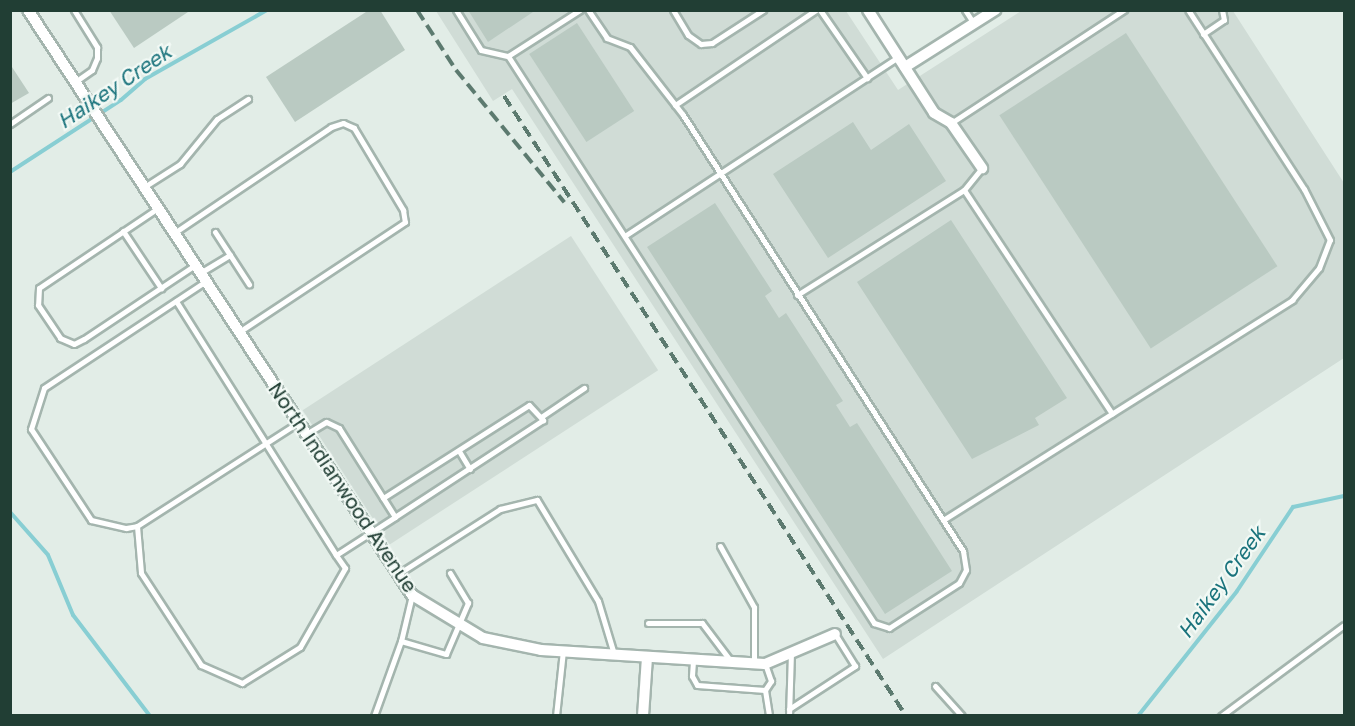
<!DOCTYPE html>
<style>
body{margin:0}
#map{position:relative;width:1355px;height:726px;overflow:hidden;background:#e2ede7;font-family:"Golos Text",sans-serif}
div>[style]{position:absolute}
.built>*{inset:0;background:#d0dcd6;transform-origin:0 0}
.stream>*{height:4px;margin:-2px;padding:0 2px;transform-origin:2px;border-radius:2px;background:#88ced3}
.building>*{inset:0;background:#bacac2;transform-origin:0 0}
.roads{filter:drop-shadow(2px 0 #a4b5ae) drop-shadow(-2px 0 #a4b5ae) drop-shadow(0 2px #a4b5ae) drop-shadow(0 -2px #a4b5ae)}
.lane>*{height:5px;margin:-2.5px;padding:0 2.5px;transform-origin:2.5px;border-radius:2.5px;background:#fff}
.street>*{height:10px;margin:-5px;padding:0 5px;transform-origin:5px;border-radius:5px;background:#fff}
.rail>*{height:4px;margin-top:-2px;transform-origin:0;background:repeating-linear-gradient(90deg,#5c7a6f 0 12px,transparent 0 18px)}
span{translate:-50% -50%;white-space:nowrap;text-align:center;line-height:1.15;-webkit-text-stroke:4.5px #f2f9f5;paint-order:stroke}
.street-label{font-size:20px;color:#213e34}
.water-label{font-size:21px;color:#1a737c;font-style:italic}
.frame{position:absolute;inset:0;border:12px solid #213e34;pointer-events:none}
</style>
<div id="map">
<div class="built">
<div style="clip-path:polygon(436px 11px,846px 11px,898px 90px,1021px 11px,1233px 11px,1344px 183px,1344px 358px,883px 659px,512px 89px,493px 101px)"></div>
<div style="left:571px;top:236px;width:160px;height:320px;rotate:57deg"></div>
</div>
<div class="stream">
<div style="left:10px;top:172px;width:132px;rotate:-33deg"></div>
<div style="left:121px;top:100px;width:32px;rotate:-41deg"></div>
<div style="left:145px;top:79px;width:140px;rotate:-29.5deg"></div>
<div style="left:10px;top:512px;width:57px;rotate:48.5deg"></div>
<div style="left:48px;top:555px;width:65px;rotate:67.4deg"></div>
<div style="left:73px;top:615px;width:127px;rotate:52.7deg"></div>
<div style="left:1138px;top:716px;width:159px;rotate:-51.6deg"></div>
<div style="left:1237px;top:591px;width:101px;rotate:-56.3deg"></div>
<div style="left:1293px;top:507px;width:52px;rotate:-12.2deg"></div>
</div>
<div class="building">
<div style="clip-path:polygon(109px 10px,191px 10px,134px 48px)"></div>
<div style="clip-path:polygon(369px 10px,380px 10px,405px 50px,295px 122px,266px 77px)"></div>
<div style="clip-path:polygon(468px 10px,536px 10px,488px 42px)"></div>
<div style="left:577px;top:23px;width:105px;height:57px;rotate:57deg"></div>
<div style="left:1126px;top:33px;width:278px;height:151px;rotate:57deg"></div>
<div style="clip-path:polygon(10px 64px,29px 93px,10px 104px)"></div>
<div style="clip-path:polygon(853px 122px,871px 150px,909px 124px,946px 181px,828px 258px,773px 174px)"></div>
<div style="clip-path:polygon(715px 203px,772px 291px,765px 296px,779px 318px,786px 313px,843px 401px,836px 405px,850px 427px,857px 423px,952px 571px,885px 614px,647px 247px)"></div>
<div style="clip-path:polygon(951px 220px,1067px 398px,1035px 418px,1039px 425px,972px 459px,857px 282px)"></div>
</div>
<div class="roads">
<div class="lane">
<div style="left:74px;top:10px;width:44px;rotate:58.1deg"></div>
<div style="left:97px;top:47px;width:11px;rotate:90deg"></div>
<div style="left:97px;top:58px;width:13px;rotate:113deg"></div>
<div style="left:92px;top:70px;width:21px;rotate:145deg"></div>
<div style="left:456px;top:10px;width:47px;rotate:58deg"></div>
<div style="left:481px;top:50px;width:28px;rotate:13deg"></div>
<div style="left:508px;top:56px;width:675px;rotate:57.16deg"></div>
<div style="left:874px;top:623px;width:16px;rotate:18deg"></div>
<div style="left:889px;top:628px;width:83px;rotate:-32.7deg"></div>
<div style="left:959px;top:583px;width:15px;rotate:-62deg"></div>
<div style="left:966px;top:570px;width:19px;rotate:-99deg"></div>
<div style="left:963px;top:551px;width:518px;rotate:-122.71deg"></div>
<div style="left:683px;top:115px;width:86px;rotate:-127.9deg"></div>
<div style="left:630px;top:47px;width:25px;rotate:-159deg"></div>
<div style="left:607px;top:38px;width:34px;rotate:-124deg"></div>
<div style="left:673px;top:10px;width:29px;rotate:59deg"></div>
<div style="left:688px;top:35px;width:16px;rotate:35deg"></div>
<div style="left:701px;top:44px;width:11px;rotate:-5deg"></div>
<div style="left:712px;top:43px;width:61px;rotate:-32.9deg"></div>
<div style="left:820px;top:10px;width:83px;rotate:55.3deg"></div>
<div style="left:965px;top:10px;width:17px;rotate:57deg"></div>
<div style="left:1203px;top:34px;width:25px;rotate:-34deg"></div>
<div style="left:1224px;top:20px;width:10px;rotate:-101deg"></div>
<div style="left:508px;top:56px;width:85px;rotate:-32.6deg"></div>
<div style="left:675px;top:105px;width:170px;rotate:-34deg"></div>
<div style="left:951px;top:123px;width:207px;rotate:-33.2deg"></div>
<div style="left:10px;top:124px;width:46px;rotate:-34.4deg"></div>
<div style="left:144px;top:187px;width:43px;rotate:-32.6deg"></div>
<div style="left:180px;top:164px;width:58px;rotate:-50.6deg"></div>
<div style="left:217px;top:119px;width:37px;rotate:-33deg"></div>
<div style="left:964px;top:190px;width:268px;rotate:56.5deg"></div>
<div style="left:158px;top:208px;width:143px;rotate:146.1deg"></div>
<div style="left:39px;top:288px;width:17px;rotate:93deg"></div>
<div style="left:38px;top:305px;width:40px;rotate:56deg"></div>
<div style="left:60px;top:338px;width:15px;rotate:23deg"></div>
<div style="left:74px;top:344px;width:11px;rotate:-27deg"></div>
<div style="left:84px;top:339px;width:133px;rotate:-33.7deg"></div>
<div style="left:123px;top:231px;width:69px;rotate:56.3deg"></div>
<div style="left:215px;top:232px;width:27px;rotate:57deg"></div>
<div style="left:174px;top:233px;width:189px;rotate:-34deg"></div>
<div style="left:331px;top:127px;width:13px;rotate:-18deg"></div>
<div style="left:343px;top:123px;width:12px;rotate:24deg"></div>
<div style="left:354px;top:128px;width:96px;rotate:59.1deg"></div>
<div style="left:403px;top:210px;width:12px;rotate:81deg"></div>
<div style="left:405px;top:222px;width:199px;rotate:146.5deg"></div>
<div style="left:626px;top:235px;width:325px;rotate:-33.2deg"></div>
<div style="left:200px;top:273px;width:35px;rotate:-31deg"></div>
<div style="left:230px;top:255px;width:35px;rotate:57deg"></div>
<div style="left:206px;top:281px;width:194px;rotate:146.6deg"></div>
<div style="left:44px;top:388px;width:43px;rotate:107.6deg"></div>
<div style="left:31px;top:429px;width:109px;rotate:56.6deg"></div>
<div style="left:91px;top:520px;width:36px;rotate:13deg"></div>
<div style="left:126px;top:528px;width:11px;rotate:-10deg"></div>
<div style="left:137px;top:526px;width:193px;rotate:-32.7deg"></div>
<div style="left:797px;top:295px;width:197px;rotate:-32.2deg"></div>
<div style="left:964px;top:190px;width:28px;rotate:-51deg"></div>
<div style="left:176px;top:301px;width:300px;rotate:57.8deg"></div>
<div style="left:336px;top:555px;width:70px;rotate:-32.8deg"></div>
<div style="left:395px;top:517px;width:105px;rotate:-122.2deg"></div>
<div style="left:339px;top:428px;width:14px;rotate:-155deg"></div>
<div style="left:326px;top:422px;width:23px;rotate:149deg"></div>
<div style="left:541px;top:417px;width:52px;rotate:-34deg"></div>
<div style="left:459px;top:451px;width:21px;rotate:59deg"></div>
<div style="left:383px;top:498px;width:173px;rotate:-32.5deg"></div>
<div style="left:529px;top:405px;width:21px;rotate:47deg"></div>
<div style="left:543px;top:420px;width:177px;rotate:146.8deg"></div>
<div style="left:943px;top:520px;width:413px;rotate:-32.2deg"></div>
<div style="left:1292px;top:300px;width:42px;rotate:-49.8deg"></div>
<div style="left:1319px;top:268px;width:30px;rotate:-69deg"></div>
<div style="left:1330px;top:240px;width:57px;rotate:-117deg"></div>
<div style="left:1304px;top:189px;width:213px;rotate:-122.9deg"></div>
<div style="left:137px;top:526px;width:47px;rotate:85.1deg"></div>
<div style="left:141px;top:573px;width:110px;rotate:56.9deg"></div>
<div style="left:201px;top:665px;width:45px;rotate:23.7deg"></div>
<div style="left:242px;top:683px;width:68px;rotate:-31.8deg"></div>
<div style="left:300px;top:647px;width:91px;rotate:-60.3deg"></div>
<div style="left:345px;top:568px;width:16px;rotate:-125deg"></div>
<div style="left:720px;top:546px;width:70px;rotate:60.9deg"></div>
<div style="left:754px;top:607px;width:57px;rotate:90deg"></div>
<div style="left:398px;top:574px;width:121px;rotate:-32.5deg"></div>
<div style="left:500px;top:509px;width:38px;rotate:-14deg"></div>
<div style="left:537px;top:500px;width:118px;rotate:58.9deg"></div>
<div style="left:598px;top:601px;width:55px;rotate:73.2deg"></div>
<div style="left:412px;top:595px;width:47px;rotate:103.4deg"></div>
<div style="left:401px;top:641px;width:47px;rotate:16.1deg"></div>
<div style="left:446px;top:654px;width:56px;rotate:-66.7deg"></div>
<div style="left:468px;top:603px;width:35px;rotate:-121deg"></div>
<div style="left:648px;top:623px;width:54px"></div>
<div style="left:702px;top:623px;width:46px;rotate:52.9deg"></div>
<div style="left:693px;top:661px;width:15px;rotate:94deg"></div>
<div style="left:692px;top:676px;width:10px;rotate:61deg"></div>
<div style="left:697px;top:685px;width:68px;rotate:4.2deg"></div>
<div style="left:765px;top:690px;width:11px;rotate:-56deg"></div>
<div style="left:771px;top:681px;width:18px;rotate:-109deg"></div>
<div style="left:935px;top:686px;width:40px;rotate:48deg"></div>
<div style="left:765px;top:690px;width:26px;rotate:81deg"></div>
<div style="left:789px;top:709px;width:79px;rotate:-33.1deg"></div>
<div style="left:855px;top:666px;width:38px;rotate:-122deg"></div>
<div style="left:374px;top:716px;width:80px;rotate:-70.2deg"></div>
<div style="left:556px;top:716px;width:65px;rotate:-83.9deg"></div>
<div style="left:789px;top:716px;width:62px;rotate:-88.2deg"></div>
<div style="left:1221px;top:716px;width:153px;rotate:-36.5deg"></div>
</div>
<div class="street">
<div style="left:28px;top:10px;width:700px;rotate:56.72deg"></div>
<div style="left:412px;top:595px;width:83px;rotate:31.2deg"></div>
<div style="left:483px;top:638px;width:59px;rotate:11.7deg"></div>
<div style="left:541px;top:650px;width:224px;rotate:3.6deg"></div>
<div style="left:765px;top:664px;width:76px;rotate:-23.2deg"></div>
<div style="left:868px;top:10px;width:122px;rotate:57.3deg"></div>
<div style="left:934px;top:113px;width:20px;rotate:30deg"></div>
<div style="left:951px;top:123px;width:55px;rotate:55.4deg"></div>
<div style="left:905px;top:67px;width:107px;rotate:-32.3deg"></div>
<div style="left:643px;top:716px;width:58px;rotate:-86.1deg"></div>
</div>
</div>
<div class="rail">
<div style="left:417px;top:10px;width:72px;rotate:57deg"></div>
<div style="left:456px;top:70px;width:171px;rotate:50.7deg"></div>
<div style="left:504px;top:96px;width:739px;rotate:57.04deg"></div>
</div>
<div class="street-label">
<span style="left:343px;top:487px;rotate:56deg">North Indianwood Avenue</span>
</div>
<div class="water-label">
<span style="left:114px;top:86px;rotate:-34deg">Haikey Creek</span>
<span style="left:1221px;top:582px;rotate:-54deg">Haikey Creek</span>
</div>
<div class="frame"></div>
</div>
